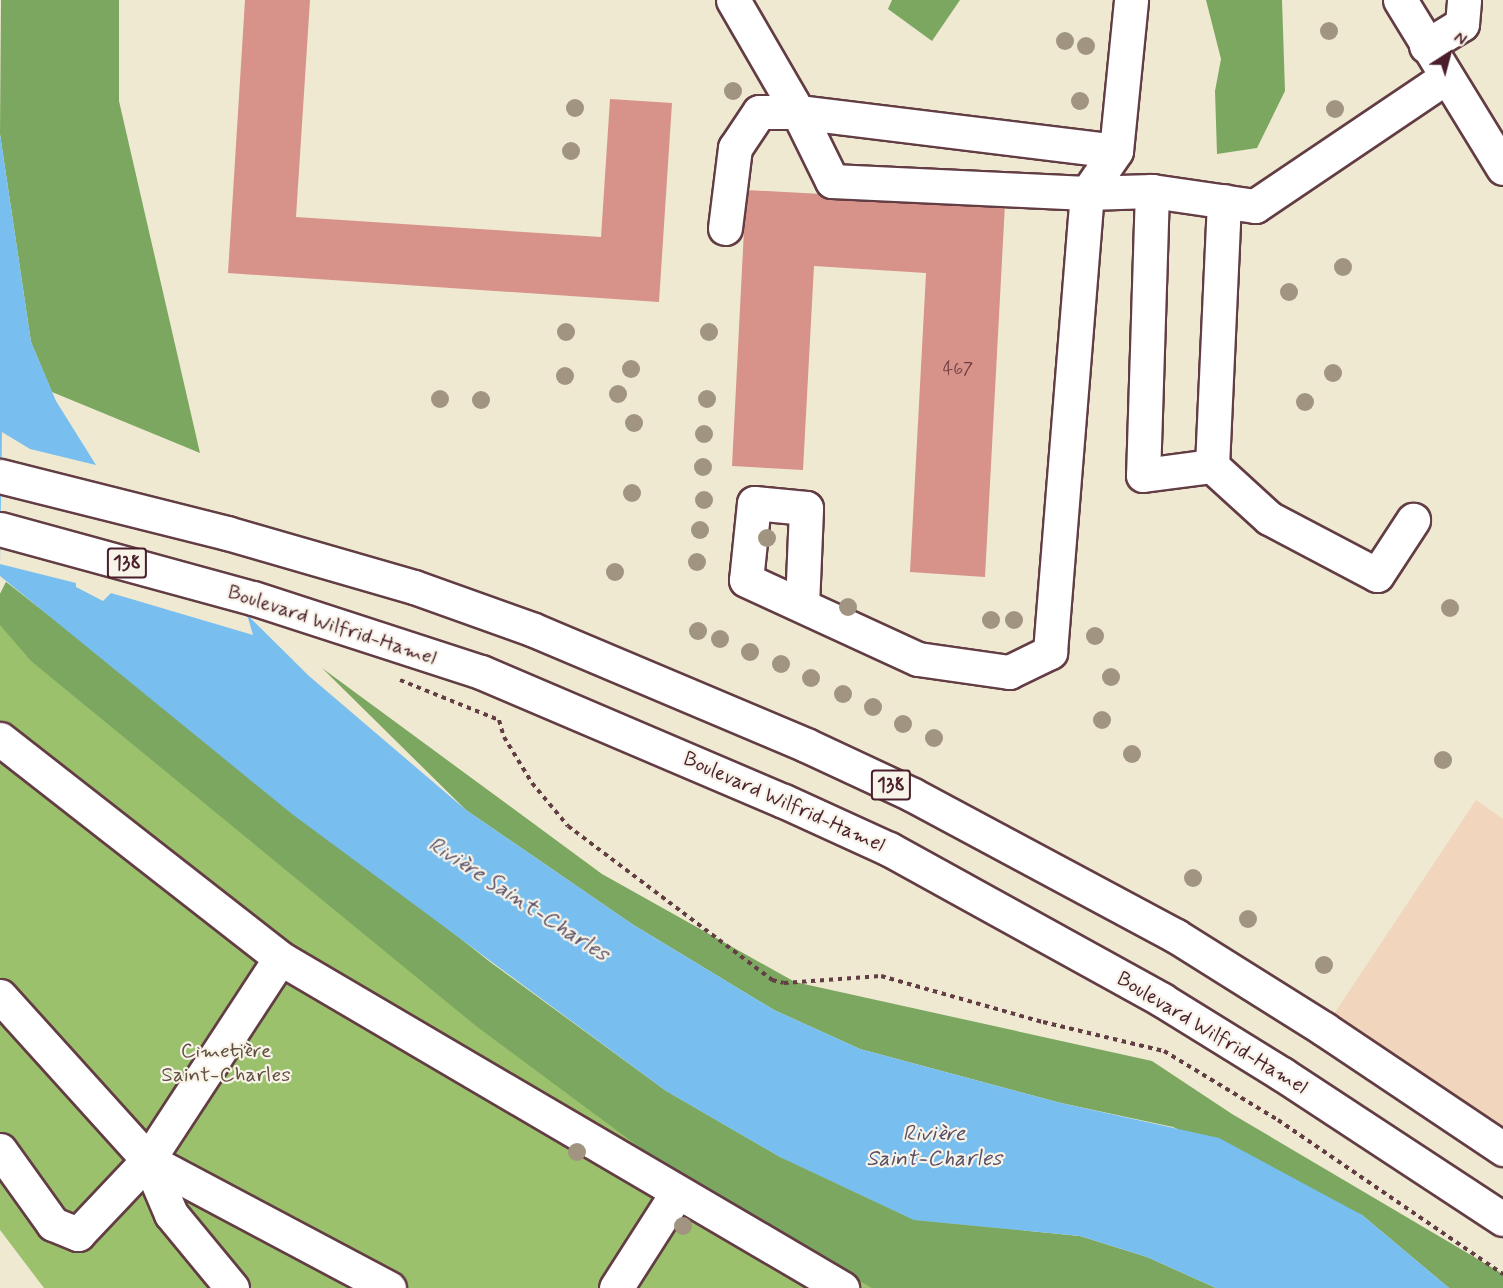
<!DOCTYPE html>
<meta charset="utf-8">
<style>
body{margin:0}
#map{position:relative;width:1503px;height:1288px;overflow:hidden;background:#efe9d2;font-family:Mynerve,sans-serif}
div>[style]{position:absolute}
.built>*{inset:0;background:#f1d5bd}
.green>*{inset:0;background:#9bc16c}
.forest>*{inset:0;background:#7ca760}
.water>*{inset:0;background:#78bff0}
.pier>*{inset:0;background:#efe9d2}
.building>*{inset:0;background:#d7938a}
.path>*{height:4px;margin-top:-2px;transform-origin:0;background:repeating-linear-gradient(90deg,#633d44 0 4.5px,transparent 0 9px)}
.roads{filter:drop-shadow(2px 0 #633d44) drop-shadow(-2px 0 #633d44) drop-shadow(0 2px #633d44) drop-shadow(0 -2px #633d44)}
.minor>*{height:33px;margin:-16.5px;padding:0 16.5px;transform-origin:16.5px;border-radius:16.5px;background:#fff}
.major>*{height:33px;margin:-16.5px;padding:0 16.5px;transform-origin:16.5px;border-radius:16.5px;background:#fff}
.trees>*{width:18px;height:18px;margin:-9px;border-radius:50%;background:#a19581}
span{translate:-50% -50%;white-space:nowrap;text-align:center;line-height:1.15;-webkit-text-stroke:4.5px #f7f3e8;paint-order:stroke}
.number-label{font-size:18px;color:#6d3c43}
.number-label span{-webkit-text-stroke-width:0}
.shield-label span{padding:2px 4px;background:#f7f3e8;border:2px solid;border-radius:4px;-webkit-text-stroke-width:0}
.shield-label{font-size:20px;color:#4a1f2b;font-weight:700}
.street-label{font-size:21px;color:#4a1f2b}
.park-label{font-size:21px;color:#62503e}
.water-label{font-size:22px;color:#584f66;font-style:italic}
.north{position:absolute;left:1419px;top:24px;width:60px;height:60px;-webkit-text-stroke:4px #f7f3e8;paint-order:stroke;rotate:36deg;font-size:16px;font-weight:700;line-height:24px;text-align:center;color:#4a1f2b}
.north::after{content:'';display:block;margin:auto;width:21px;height:27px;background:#4a1f2b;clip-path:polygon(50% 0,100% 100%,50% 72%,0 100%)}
</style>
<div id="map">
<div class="built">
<div style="clip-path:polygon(1476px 800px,1503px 819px,1503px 1149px,1324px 1029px)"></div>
</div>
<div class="green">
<div style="clip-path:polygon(6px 582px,490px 962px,666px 1091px,780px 1157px,1216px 1288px,44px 1288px,0 1230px,0 594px)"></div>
</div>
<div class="forest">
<div style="clip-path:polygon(1px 0,119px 0,119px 101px,200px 453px,52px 392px,31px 342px,0 134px)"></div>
<div style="clip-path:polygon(892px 0,960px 0,932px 41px,888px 9px)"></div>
<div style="clip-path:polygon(1206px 0,1282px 0,1285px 91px,1257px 148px,1217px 154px,1215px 91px,1221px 59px)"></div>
<div style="clip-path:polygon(6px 582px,490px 962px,666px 1091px,780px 1157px,914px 1220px,1080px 1236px,1147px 1257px,1216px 1288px,872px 1288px,685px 1181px,476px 1026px,31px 661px,0 625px,0 594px)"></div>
<div style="clip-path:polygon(322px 668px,602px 874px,795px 982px,1152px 1061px,1232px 1114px,1503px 1274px,1503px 1288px,1449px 1288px,1362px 1215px,1173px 1127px,1061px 1103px,860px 1049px,774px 1010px,632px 924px,466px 810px)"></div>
</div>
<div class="water">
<div style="clip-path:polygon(0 134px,31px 342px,56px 401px,96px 465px,309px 676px,466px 810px,632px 924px,774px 1010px,860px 1049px,1061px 1103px,1219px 1138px,1362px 1215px,1449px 1288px,1216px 1288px,1147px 1257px,1080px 1236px,914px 1220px,780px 1157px,666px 1091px,292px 814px,0 576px)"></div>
</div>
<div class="pier">
<div style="clip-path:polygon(2px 432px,30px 449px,100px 466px,246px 611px,253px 635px,111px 593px,103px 601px,76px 587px,76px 583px,0 564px)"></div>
</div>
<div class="building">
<div style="clip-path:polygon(245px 0,310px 0,296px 217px,601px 237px,610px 99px,672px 103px,659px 302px,228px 273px)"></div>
<div style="clip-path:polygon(746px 190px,1005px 204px,985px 577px,910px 572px,926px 273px,814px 266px,803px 470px,732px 466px)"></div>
</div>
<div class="path">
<div style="left:400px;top:680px;width:107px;rotate:22deg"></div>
<div style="left:499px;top:720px;width:18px;rotate:74deg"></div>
<div style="left:504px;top:737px;width:54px;rotate:58.7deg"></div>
<div style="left:532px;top:783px;width:56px;rotate:50.1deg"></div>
<div style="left:568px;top:826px;width:256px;rotate:37deg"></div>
<div style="left:772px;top:980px;width:12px;rotate:14deg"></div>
<div style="left:784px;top:983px;width:97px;rotate:-4.1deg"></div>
<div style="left:881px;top:976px;width:168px;rotate:15.9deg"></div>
<div style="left:1043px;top:1022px;width:124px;rotate:13.5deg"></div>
<div style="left:1164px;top:1051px;width:133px;rotate:31.2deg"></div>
<div style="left:1278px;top:1120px;width:273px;rotate:34.4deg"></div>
</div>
<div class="roads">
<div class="minor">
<div style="left:733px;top:0;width:129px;rotate:59.9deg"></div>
<div style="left:798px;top:112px;width:320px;rotate:7deg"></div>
<div style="left:1426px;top:46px;width:42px;rotate:-31.4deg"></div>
<div style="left:1462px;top:24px;width:24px;rotate:-85deg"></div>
<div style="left:1152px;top:191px;width:284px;rotate:91.8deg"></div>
<div style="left:1143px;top:475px;width:70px;rotate:-7.4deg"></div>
<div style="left:1212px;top:466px;width:77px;rotate:42.4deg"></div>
<div style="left:1269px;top:518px;width:122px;rotate:27.8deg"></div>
<div style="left:1377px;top:575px;width:66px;rotate:-56.8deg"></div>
<div style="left:725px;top:228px;width:81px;rotate:-82.9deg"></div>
<div style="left:735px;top:148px;width:43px;rotate:-56.3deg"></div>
<div style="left:759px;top:112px;width:39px"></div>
<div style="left:798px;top:112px;width:77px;rotate:63.8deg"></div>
<div style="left:832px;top:181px;width:255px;rotate:2.7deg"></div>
<div style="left:1087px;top:193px;width:65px;rotate:-1.8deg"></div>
<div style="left:1152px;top:191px;width:104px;rotate:8.3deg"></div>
<div style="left:1255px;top:206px;width:230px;rotate:-34deg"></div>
<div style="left:1212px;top:466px;width:265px;rotate:-87.4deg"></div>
<div style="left:802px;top:605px;width:97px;rotate:-87.6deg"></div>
<div style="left:806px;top:508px;width:52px;rotate:-174.5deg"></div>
<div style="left:754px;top:503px;width:77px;rotate:95.9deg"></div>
<div style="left:746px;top:580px;width:189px;rotate:24.7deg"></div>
<div style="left:918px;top:659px;width:92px;rotate:8.1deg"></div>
<div style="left:1009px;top:672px;width:46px;rotate:-26deg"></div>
<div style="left:1050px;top:652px;width:460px;rotate:-85.4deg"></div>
<div style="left:1087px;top:193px;width:51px;rotate:-55.4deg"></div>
<div style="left:1116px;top:151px;width:152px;rotate:-84.3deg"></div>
<div style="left:0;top:739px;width:355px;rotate:38deg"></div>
<div style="left:280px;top:958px;width:652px;rotate:30.42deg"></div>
<div style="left:0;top:996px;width:221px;rotate:47.9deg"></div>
<div style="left:148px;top:1160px;width:59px;rotate:66.9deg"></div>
<div style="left:171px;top:1214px;width:96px;rotate:50.5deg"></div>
<div style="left:0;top:1150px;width:91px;rotate:54.4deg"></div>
<div style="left:53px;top:1224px;width:27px;rotate:22deg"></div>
<div style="left:78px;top:1234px;width:102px;rotate:-46.6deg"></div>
<div style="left:148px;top:1160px;width:241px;rotate:-56.8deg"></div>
<div style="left:148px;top:1160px;width:273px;rotate:28deg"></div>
<div style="left:616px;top:1288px;width:112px;rotate:-57.4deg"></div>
</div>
<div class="major">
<div style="left:1400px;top:0;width:197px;rotate:58.5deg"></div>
<div style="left:0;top:476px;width:234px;rotate:14.1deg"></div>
<div style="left:227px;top:533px;width:195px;rotate:16.1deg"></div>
<div style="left:414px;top:587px;width:127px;rotate:19.7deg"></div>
<div style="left:534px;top:630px;width:295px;rotate:22.9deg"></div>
<div style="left:806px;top:745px;width:118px;rotate:25deg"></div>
<div style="left:913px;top:795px;width:298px;rotate:28.2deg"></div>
<div style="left:1176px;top:936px;width:175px;rotate:32.1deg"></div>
<div style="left:1324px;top:1029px;width:216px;rotate:33.8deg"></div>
<div style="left:0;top:529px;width:262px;rotate:15.3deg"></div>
<div style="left:253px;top:598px;width:240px;rotate:18deg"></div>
<div style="left:481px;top:672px;width:329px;rotate:23.1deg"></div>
<div style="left:784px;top:801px;width:115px;rotate:24.6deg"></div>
<div style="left:889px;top:849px;width:312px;rotate:28.9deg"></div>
<div style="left:1162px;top:1000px;width:141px;rotate:31.7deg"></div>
<div style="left:1282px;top:1074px;width:264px;rotate:33.3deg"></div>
</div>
</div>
<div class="trees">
<div style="left:1329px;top:31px"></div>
<div style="left:1065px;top:41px"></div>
<div style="left:1086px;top:46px"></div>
<div style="left:733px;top:91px"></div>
<div style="left:1080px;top:101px"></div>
<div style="left:575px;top:108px"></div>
<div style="left:1335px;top:109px"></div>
<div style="left:571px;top:151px"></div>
<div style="left:1343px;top:267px"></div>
<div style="left:1289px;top:292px"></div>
<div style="left:566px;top:332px"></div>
<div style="left:709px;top:332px"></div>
<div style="left:631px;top:369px"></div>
<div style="left:1333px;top:373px"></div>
<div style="left:565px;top:376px"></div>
<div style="left:618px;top:394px"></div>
<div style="left:440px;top:399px"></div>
<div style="left:707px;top:399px"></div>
<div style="left:481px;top:400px"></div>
<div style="left:1305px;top:402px"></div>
<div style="left:634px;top:423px"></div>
<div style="left:704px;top:434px"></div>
<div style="left:703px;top:467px"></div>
<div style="left:632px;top:493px"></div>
<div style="left:704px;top:500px"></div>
<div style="left:700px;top:530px"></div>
<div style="left:767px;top:538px"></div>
<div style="left:697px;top:562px"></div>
<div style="left:615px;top:572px"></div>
<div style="left:848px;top:607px"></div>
<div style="left:1450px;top:608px"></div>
<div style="left:991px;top:620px"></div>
<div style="left:1014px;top:620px"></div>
<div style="left:698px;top:631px"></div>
<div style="left:1095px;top:636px"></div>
<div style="left:720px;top:639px"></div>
<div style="left:750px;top:652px"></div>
<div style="left:781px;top:664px"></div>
<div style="left:1111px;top:677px"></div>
<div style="left:811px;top:678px"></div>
<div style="left:843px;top:694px"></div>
<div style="left:873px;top:707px"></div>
<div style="left:1102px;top:720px"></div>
<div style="left:903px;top:724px"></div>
<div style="left:934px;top:738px"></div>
<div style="left:1132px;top:754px"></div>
<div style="left:1443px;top:760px"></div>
<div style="left:1193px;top:878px"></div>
<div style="left:1248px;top:919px"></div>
<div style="left:1324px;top:965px"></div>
<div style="left:577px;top:1152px"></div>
<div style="left:683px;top:1226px"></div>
</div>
<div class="number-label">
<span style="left:958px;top:369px">467</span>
</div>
<div class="shield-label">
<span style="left:127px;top:563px">138</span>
<span style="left:891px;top:785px">138</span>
</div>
<div class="street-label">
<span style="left:332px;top:625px;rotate:18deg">Boulevard Wilfrid-Hamel</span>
<span style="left:784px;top:802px;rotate:24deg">Boulevard Wilfrid-Hamel</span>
<span style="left:1212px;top:1033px;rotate:31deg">Boulevard Wilfrid-Hamel</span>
</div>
<div class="park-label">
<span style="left:226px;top:1063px">Cimetière<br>Saint-Charles</span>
</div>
<div class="water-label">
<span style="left:518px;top:900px;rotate:33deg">Rivière Saint-Charles</span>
<span style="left:934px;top:1147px">Rivière<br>Saint-Charles</span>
</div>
<div class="north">N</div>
</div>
